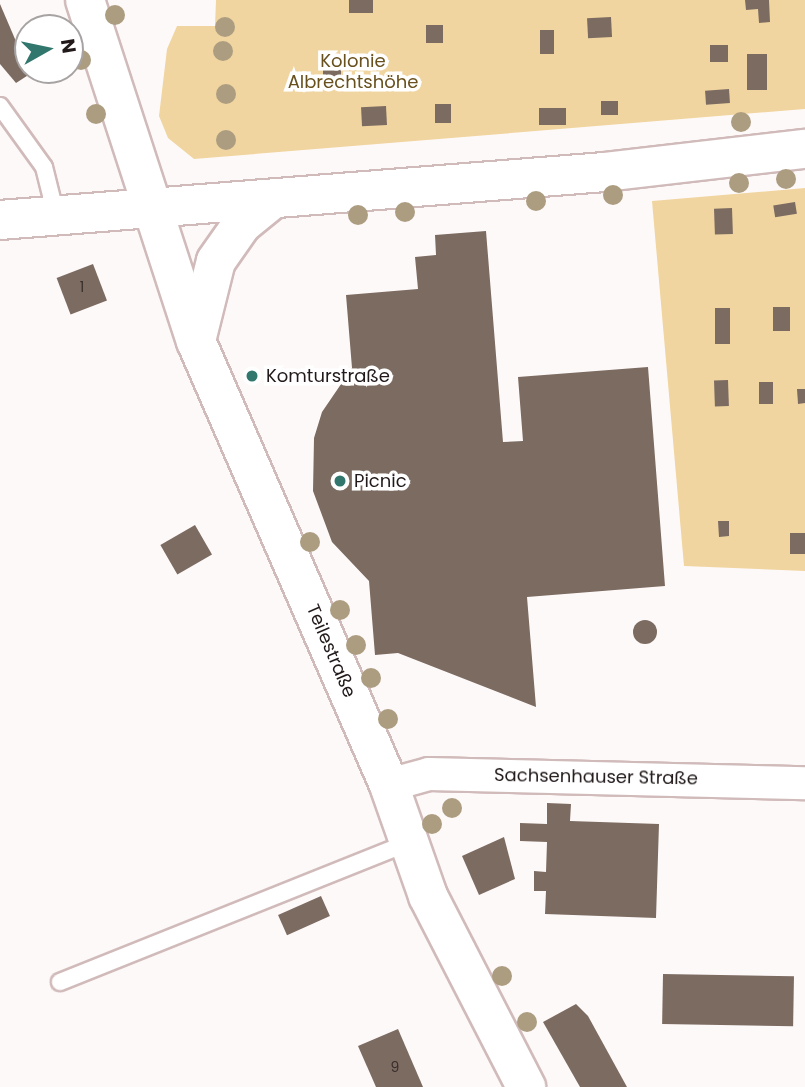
<!DOCTYPE html>
<meta charset="utf-8">
<style>
body{margin:0}
#map{position:relative;width:805px;height:1087px;overflow:hidden;background:#fef9f9;font-family:Poppins,sans-serif}
div>[style]{position:absolute}
.green>*{inset:0;background:#f0d5a0}
.building>*{inset:0;background:#7c6b61;transform-origin:0 0}
.round{border-radius:50%}
.roads{filter:drop-shadow(2px 0 #d1baba) drop-shadow(-2px 0 #d1baba) drop-shadow(0 2px #d1baba) drop-shadow(0 -2px #d1baba)}
.service>*{height:16px;margin:-8px;padding:0 8px;transform-origin:8px;border-radius:8px;background:#fff}
.minor>*{height:32px;margin:-16px;padding:0 16px;transform-origin:16px;border-radius:16px;background:#fff}
.tertiary>*{height:38px;margin:-19px;padding:0 19px;transform-origin:19px;border-radius:19px;background:#fff}
.trees>*{width:20px;height:20px;margin:-10px;border-radius:50%;background:#ac9d81}
.dots>*{width:19px;height:19px;translate:-50% -50%;box-sizing:border-box;border:4px solid #fff;border-radius:50%}
span{translate:-50% -50%;white-space:nowrap;text-align:center;line-height:1.15;-webkit-text-stroke:7px #fff;paint-order:stroke}
.number-label{font-size:14px;color:#382e2c}
.number-label span{-webkit-text-stroke-width:0}
.park-label{font-size:18px;color:#68511e}
.poi-label{font-size:18px;color:#221a1a}
.left{translate:0 -50%;text-align:left}
.street-label{font-size:18px;color:#221a1a}
.north{position:absolute;left:14px;top:14px;width:70px;height:70px;box-sizing:border-box;background:#fff;border:2px solid #a7a3a3;border-radius:50%;rotate:81deg;font-size:19px;font-weight:700;line-height:28px;text-align:center;color:#221a1a}
.north::after{content:'';display:block;margin:auto;width:24px;height:32px;background:#32776d;clip-path:polygon(50% 0,100% 100%,50% 72%,0 100%)}
</style>
<div id="map">
<div class="green">
<div style="clip-path:polygon(216px 0,805px 0,805px 109px,194px 159px,168px 138px,159px 116px,167px 49px,177px 26px,215px 26px)"></div>
<div style="clip-path:polygon(805px 188px,805px 571px,684px 566px,652px 201px)"></div>
</div>
<div class="building">
<div style="left:349px;top:0;width:24px;height:13px"></div>
<div style="clip-path:polygon(745px 0,769px 0,770px 22px,759px 23px,758px 9px,746px 10px)"></div>
<div style="clip-path:polygon(0 4px,30px 74px,16px 83px,0 64px)"></div>
<div style="left:611px;top:17px;width:20px;height:24px;rotate:87deg"></div>
<div style="left:426px;top:25px;width:17px;height:18px"></div>
<div style="left:540px;top:30px;width:14px;height:24px"></div>
<div style="left:728px;top:45px;width:17px;height:18px;rotate:90deg"></div>
<div style="left:747px;top:54px;width:20px;height:36px"></div>
<div style="left:323px;top:62px;width:18px;height:20px"></div>
<div style="left:729px;top:89px;width:14px;height:24px;rotate:86deg"></div>
<div style="left:601px;top:101px;width:17px;height:14px"></div>
<div style="left:435px;top:104px;width:16px;height:19px"></div>
<div style="left:386px;top:106px;width:19px;height:25px;rotate:87deg"></div>
<div style="left:539px;top:108px;width:27px;height:17px"></div>
<div style="left:795px;top:202px;width:12px;height:22px;rotate:81deg"></div>
<div style="left:732px;top:208px;width:26px;height:18px;rotate:88deg"></div>
<div style="clip-path:polygon(486px 231px,503px 442px,523px 441px,518px 377px,648px 367px,665px 586px,527px 597px,536px 707px,398px 653px,375px 655px,369px 581px,332px 542px,313px 491px,314px 438px,322px 412px,352px 368px,346px 295px,418px 289px,415px 257px,436px 255px,435px 235px)"></div>
<div style="left:93px;top:264px;width:39px;height:39px;rotate:69deg"></div>
<div style="left:790px;top:307px;width:24px;height:17px;rotate:90deg"></div>
<div style="left:715px;top:308px;width:15px;height:36px"></div>
<div style="left:728px;top:380px;width:26px;height:14px;rotate:88deg"></div>
<div style="left:759px;top:382px;width:14px;height:22px"></div>
<div style="clip-path:polygon(797px 389px,805px 389px,805px 403px,798px 404px)"></div>
<div style="clip-path:polygon(718px 521px,729px 521px,729px 536px,719px 537px)"></div>
<div style="left:195px;top:525px;width:34px;height:40px;rotate:60deg"></div>
<div style="left:805px;top:533px;width:21px;height:15px;rotate:90deg"></div>
<div class="round" style="left:633px;top:620px;width:24px;height:24px"></div>
<div style="clip-path:polygon(547px 803px,571px 804px,570px 821px,659px 824px,656px 918px,545px 914px,546px 891px,534px 891px,534px 871px,546px 872px,547px 842px,520px 841px,520px 823px,547px 824px)"></div>
<div style="clip-path:polygon(504px 837px,515px 879px,479px 895px,462px 856px)"></div>
<div style="left:321px;top:896px;width:22px;height:47px;rotate:66deg"></div>
<div style="left:663px;top:974px;width:131px;height:50px;rotate:1deg"></div>
<div style="clip-path:polygon(576px 1004px,588px 1016px,627px 1087px,580px 1087px,543px 1022px)"></div>
<div style="clip-path:polygon(398px 1029px,423px 1087px,376px 1087px,358px 1046px)"></div>
</div>
<div class="roads">
<div class="service">
<div style="left:0;top:106px;width:75px;rotate:54.2deg"></div>
<div style="left:44px;top:167px;width:49px;rotate:76deg"></div>
<div style="left:60px;top:982px;width:377px;rotate:-21.8deg"></div>
</div>
<div class="minor">
<div style="left:389px;top:785px;width:41px;rotate:-15.4deg"></div>
<div style="left:429px;top:774px;width:376px;rotate:1.4deg"></div>
</div>
<div class="tertiary">
<div style="left:85px;top:0;width:359px;rotate:72deg"></div>
<div style="left:196px;top:341px;width:484px;rotate:66.5deg"></div>
<div style="left:389px;top:785px;width:118px;rotate:70.6deg"></div>
<div style="left:428px;top:896px;width:215px;rotate:62.8deg"></div>
<div style="left:0;top:220px;width:607px;rotate:-4.54deg"></div>
<div style="left:605px;top:172px;width:201px;rotate:-6.6deg"></div>
<div style="left:196px;top:341px;width:82px;rotate:-76deg"></div>
<div style="left:216px;top:261px;width:45px;rotate:-54.9deg"></div>
<div style="left:242px;top:224px;width:40px;rotate:-39deg"></div>
</div>
</div>
<div class="trees">
<div style="left:115px;top:15px"></div>
<div style="left:225px;top:27px"></div>
<div style="left:223px;top:51px"></div>
<div style="left:81px;top:60px"></div>
<div style="left:226px;top:94px"></div>
<div style="left:96px;top:114px"></div>
<div style="left:741px;top:122px"></div>
<div style="left:226px;top:140px"></div>
<div style="left:786px;top:179px"></div>
<div style="left:739px;top:183px"></div>
<div style="left:613px;top:195px"></div>
<div style="left:536px;top:201px"></div>
<div style="left:405px;top:212px"></div>
<div style="left:358px;top:215px"></div>
<div style="left:310px;top:542px"></div>
<div style="left:340px;top:610px"></div>
<div style="left:356px;top:645px"></div>
<div style="left:371px;top:678px"></div>
<div style="left:388px;top:719px"></div>
<div style="left:452px;top:808px"></div>
<div style="left:432px;top:824px"></div>
<div style="left:502px;top:976px"></div>
<div style="left:527px;top:1022px"></div>
</div>
<div class="dots">
<div style="left:252px;top:376px;background:#32776d"></div>
<div style="left:340px;top:481px;background:#32776d"></div>
</div>
<div class="number-label">
<span style="left:82px;top:287px">1</span>
<span style="left:395px;top:1067px">9</span>
</div>
<div class="park-label">
<span style="left:353px;top:72px">Kolonie<br>Albrechtshöhe</span>
</div>
<div class="poi-label">
<span class="left" style="left:266px;top:376px">Komturstraße</span>
<span class="left" style="left:354px;top:481px">Picnic</span>
</div>
<div class="street-label">
<span style="left:331px;top:651px;rotate:67deg">Teilestraße</span>
<span style="left:596px;top:777px;rotate:1deg">Sachsenhauser Straße</span>
</div>
<div class="north">N</div>
</div>
